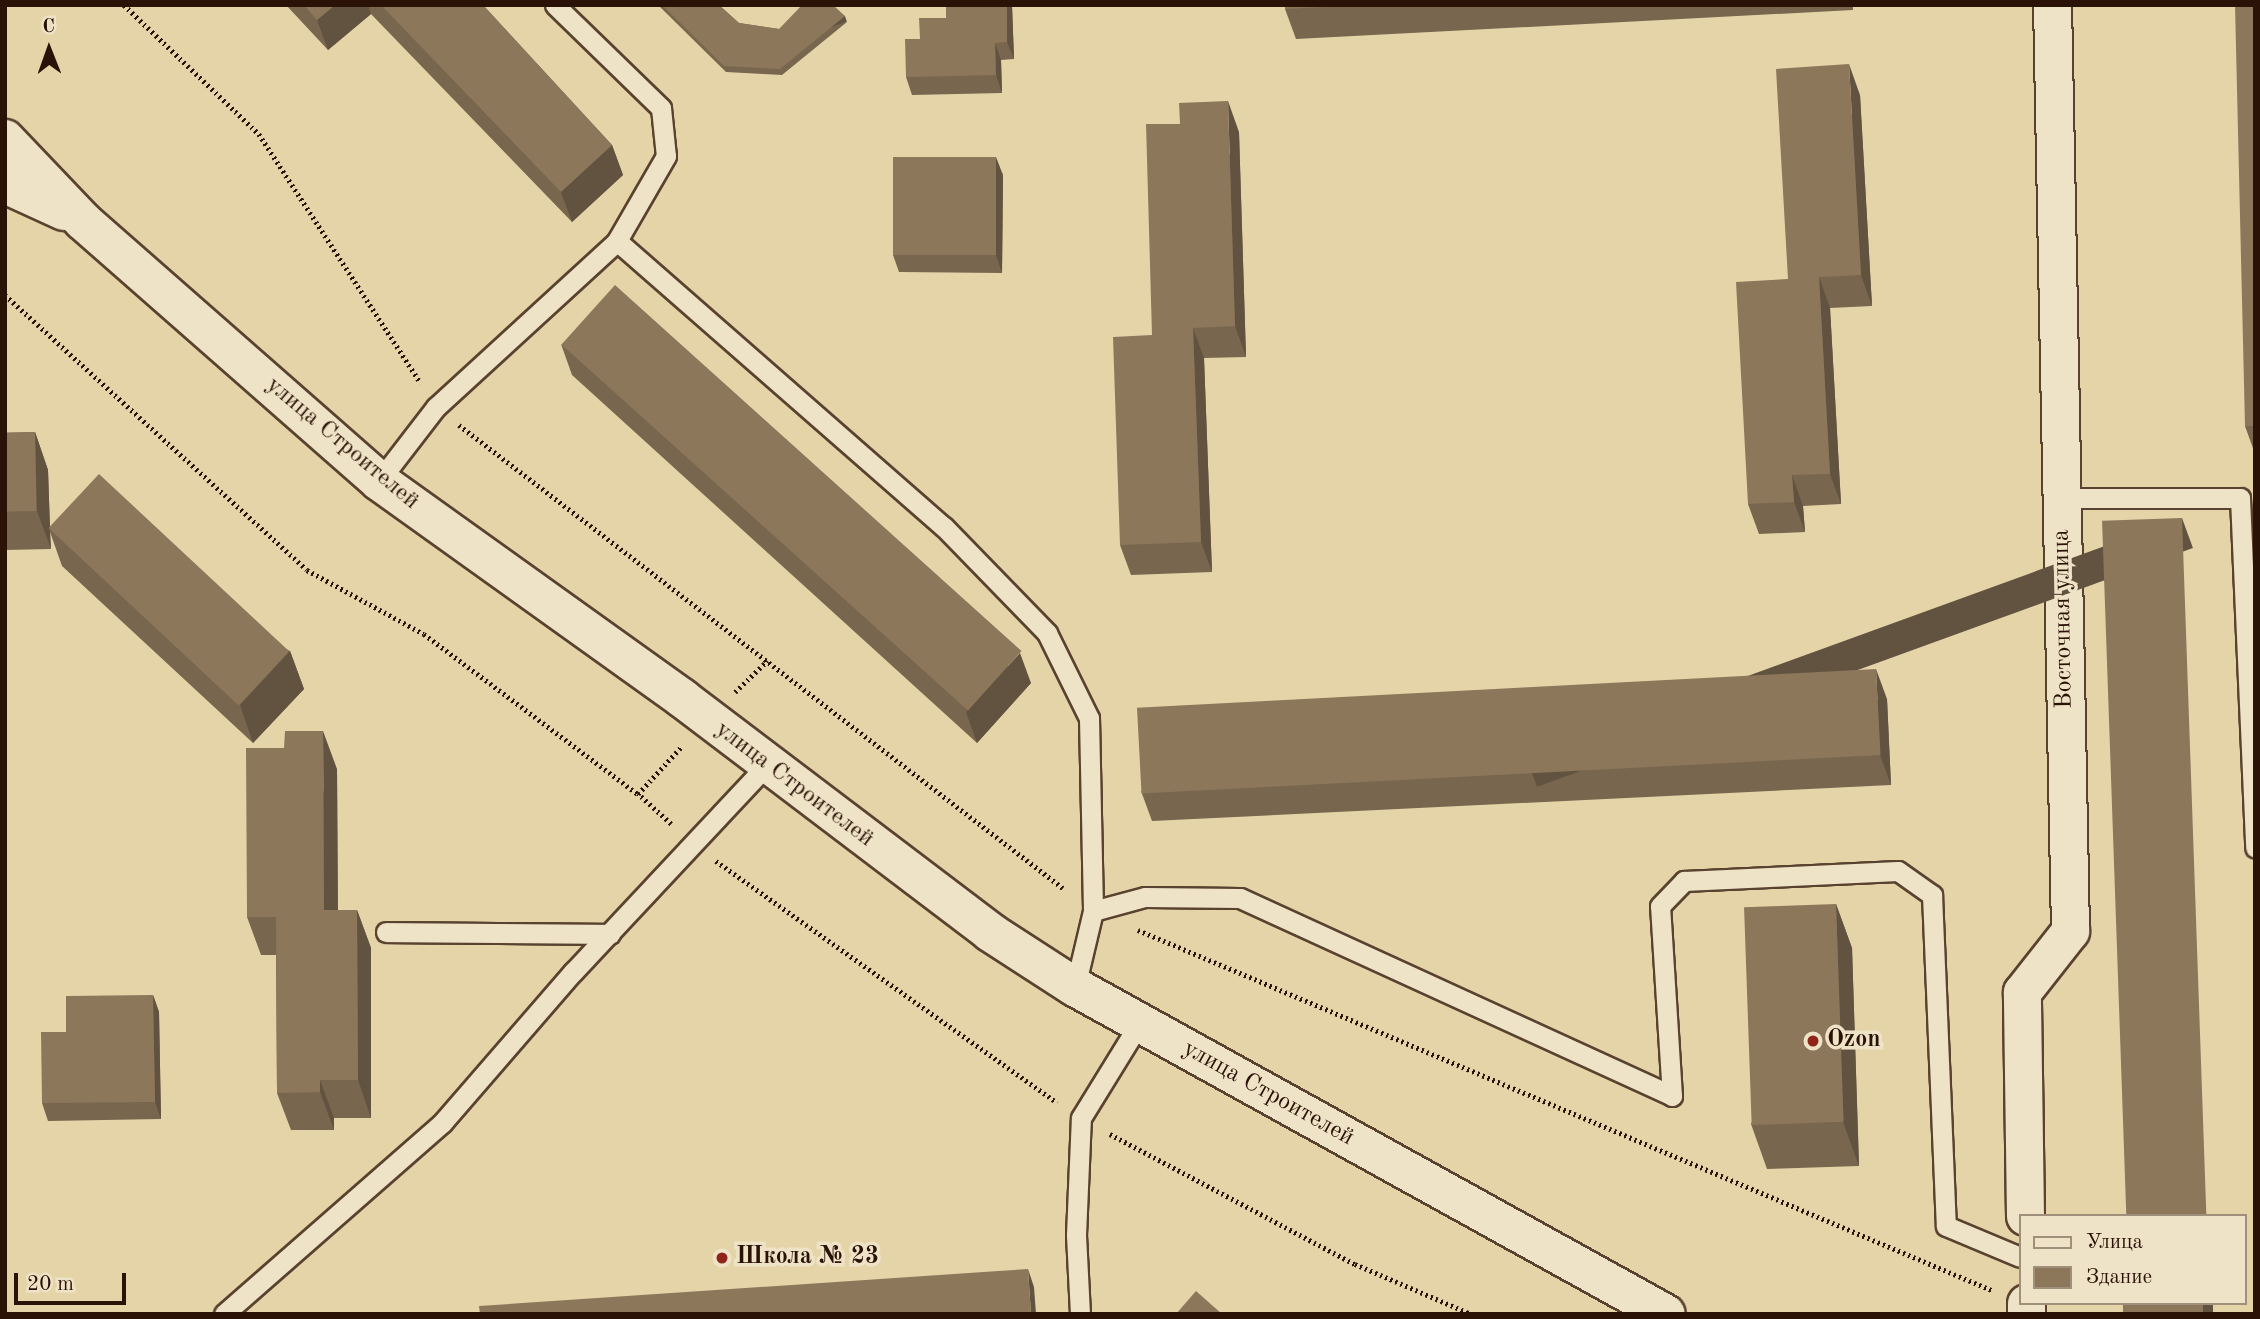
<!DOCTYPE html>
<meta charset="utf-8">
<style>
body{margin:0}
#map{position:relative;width:2260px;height:1319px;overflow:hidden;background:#e6d4a9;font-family:"Old Standard TT",serif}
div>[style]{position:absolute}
.path>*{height:4.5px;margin-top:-2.25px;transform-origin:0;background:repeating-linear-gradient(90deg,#2a1206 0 2px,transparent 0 5.5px)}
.roads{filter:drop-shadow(2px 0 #59422f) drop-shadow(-2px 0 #59422f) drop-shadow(0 2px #59422f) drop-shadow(0 -2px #59422f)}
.lane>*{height:19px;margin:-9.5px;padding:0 9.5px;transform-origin:9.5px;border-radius:9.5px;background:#efe3c7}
.street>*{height:37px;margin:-18.5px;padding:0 18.5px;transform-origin:18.5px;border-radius:18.5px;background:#efe3c7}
.secondary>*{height:38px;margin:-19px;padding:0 19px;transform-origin:19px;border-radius:19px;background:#efe3c7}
.wall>*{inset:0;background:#78664e}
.shaded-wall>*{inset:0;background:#625340;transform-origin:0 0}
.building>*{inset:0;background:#8c775b;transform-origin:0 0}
.dots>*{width:19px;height:19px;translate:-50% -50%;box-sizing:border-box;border:4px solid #efe3c7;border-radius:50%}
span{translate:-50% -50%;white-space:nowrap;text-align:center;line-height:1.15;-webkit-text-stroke:7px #efe3c7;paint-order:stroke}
.street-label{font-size:24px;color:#2a1206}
.poi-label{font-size:24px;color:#2a1206;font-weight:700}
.left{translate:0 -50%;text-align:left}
.frame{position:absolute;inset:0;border:7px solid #2a1206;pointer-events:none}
.legend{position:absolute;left:2019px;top:1214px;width:228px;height:91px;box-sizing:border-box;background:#efe3c7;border:2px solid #a08f7a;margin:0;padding:9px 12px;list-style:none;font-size:21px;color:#2a1206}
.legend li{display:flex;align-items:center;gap:14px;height:35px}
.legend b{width:35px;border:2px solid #a08f7a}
.north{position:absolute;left:14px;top:14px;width:70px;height:70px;-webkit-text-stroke:5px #efe3c7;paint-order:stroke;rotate:359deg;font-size:19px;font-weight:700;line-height:28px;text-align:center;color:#2a1206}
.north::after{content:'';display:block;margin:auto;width:24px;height:32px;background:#2a1206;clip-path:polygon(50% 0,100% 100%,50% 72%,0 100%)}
.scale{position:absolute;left:14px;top:1273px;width:112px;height:32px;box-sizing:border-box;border:4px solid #2a1206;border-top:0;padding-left:9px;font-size:21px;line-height:24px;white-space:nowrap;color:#2a1206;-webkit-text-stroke:5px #efe3c7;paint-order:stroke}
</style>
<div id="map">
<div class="path">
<div style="left:124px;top:5px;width:187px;rotate:43.7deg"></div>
<div style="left:259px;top:134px;width:297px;rotate:57deg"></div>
<div style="left:5px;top:295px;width:408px;rotate:42.3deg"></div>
<div style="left:307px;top:570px;width:133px;rotate:28.7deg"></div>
<div style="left:424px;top:634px;width:267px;rotate:36.8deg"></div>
<div style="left:459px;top:425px;width:761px;rotate:37.47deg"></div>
<div style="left:735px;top:692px;width:45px;rotate:-44.1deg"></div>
<div style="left:671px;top:824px;width:45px;rotate:-137.7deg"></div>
<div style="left:638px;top:794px;width:65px;rotate:-47.5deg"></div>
<div style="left:716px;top:861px;width:418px;rotate:35.3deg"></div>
<div style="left:1138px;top:930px;width:929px;rotate:22.87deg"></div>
<div style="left:1110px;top:1134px;width:277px;rotate:28deg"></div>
<div style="left:1355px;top:1264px;width:126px;rotate:23.3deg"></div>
</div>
<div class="roads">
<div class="lane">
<div style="left:555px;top:5px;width:148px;rotate:44.2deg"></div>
<div style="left:661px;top:108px;width:48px;rotate:84.1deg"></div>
<div style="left:666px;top:156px;width:98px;rotate:120deg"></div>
<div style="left:617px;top:241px;width:434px;rotate:41.2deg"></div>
<div style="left:944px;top:527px;width:148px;rotate:45.8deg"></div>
<div style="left:1047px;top:633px;width:95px;rotate:63.7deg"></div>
<div style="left:1089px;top:718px;width:193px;rotate:88.8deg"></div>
<div style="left:1093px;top:911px;width:78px;rotate:103.3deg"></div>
<div style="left:379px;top:481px;width:93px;rotate:-52.4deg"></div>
<div style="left:436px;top:407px;width:246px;rotate:-42.5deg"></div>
<div style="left:2062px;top:498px;width:178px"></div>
<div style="left:2240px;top:498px;width:350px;rotate:87.5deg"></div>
<div style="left:1093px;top:911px;width:54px;rotate:-15.1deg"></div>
<div style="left:1145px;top:897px;width:95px;rotate:0.6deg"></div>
<div style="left:1240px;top:898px;width:475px;rotate:24.6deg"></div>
<div style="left:1672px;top:1096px;width:190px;rotate:-93.6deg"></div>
<div style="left:1660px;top:906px;width:35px;rotate:-46deg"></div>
<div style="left:1684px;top:881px;width:214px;rotate:-2.7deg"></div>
<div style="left:1898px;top:871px;width:42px;rotate:35.2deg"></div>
<div style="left:1932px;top:895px;width:331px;rotate:87.6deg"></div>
<div style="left:1946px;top:1226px;width:80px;rotate:22.7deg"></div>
<div style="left:386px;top:932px;width:224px;rotate:0.5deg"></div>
<div style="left:224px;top:1314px;width:290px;rotate:-41.2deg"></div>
<div style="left:442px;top:1123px;width:200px;rotate:-49.1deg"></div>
<div style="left:573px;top:972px;width:284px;rotate:-46.9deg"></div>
<div style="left:1080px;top:1314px;width:79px;rotate:-92.9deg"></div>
<div style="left:1076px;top:1235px;width:117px;rotate:-87.6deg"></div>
<div style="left:1081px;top:1118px;width:113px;rotate:-58.4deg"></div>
</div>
<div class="street">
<div style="left:2025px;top:1216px;width:224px;rotate:-90.8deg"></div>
<div style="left:2022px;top:992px;width:78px;rotate:-51.8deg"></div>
<div style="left:2070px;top:931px;width:926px;rotate:-91.11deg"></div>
<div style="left:2026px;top:1303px;width:11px;rotate:90deg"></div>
</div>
<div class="secondary">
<div style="left:5px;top:139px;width:113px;rotate:46.4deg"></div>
<div style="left:83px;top:221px;width:394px;rotate:41.3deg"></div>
<div style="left:379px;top:481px;width:373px;rotate:35.6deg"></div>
<div style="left:682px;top:698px;width:387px;rotate:37.2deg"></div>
<div style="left:990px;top:932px;width:101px;rotate:32.9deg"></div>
<div style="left:1075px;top:987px;width:675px;rotate:28.96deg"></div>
<div style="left:5px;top:184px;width:65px;rotate:24.6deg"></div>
</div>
</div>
<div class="wall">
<div style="clip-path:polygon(286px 5px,483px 5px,612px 145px,623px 175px,572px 222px,371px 14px,328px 50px)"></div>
<div style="clip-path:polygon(658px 5px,719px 5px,739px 23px,779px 29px,847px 22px,782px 75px,726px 72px)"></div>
<div style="clip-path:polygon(1012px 5px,1014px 59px,1001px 60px,1002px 93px,912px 95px,906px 77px,946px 18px)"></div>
<div style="clip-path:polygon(1285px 5px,1853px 5px,1853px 10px,1296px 39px,1285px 9px)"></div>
<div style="clip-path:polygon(2255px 5px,2255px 454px,2245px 426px)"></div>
<div style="clip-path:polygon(1860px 95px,1872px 306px,1830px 308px,1841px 504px,1803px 506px,1805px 532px,1759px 534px,1748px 504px,1788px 279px)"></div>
<div style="clip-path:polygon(1239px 132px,1246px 357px,1204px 358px,1212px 572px,1131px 575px,1120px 545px,1152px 335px)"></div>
<div style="clip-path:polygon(1003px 175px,1002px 273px,899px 272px,893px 255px)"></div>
<div style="clip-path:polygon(561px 344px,1031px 683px,977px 743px,572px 375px)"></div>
<div style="clip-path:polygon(35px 432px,48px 470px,50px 527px,290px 651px,304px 689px,253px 743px,62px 566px,50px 532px,51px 549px,5px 550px,5px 433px)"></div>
<div style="clip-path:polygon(1887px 699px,1891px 785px,1152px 821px,1141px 791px)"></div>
<div style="clip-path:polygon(337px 769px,338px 910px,357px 910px,371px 948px,371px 1118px,334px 1118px,334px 1130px,291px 1130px,277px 1093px,276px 955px,261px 955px,247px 917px)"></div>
<div style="clip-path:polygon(1836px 904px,1852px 948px,1859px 1166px,1767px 1169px,1751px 1124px)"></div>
<div style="clip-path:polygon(153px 995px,159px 1012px,161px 1119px,48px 1121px,42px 1103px,66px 1032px)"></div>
</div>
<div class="shaded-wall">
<div style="clip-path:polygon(335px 5px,368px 5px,371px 14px,328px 50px,317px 20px)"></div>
<div style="clip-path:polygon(1007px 5px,1012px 5px,1014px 59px,1007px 42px)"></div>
<div style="left:845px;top:16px;width:6px;height:84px;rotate:72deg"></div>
<div style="clip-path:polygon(995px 43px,1001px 60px,1002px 93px,996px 75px)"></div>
<div style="clip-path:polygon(1849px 64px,1860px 95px,1872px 306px,1861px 275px)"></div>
<div style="clip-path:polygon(1228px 101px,1239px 132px,1246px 357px,1235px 326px)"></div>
<div style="clip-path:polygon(612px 145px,623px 175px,572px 222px,561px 192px)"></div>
<div style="clip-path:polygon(996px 157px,1003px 175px,1002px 273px,996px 255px)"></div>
<div style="clip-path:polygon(1819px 277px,1830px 308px,1841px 504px,1830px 474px)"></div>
<div style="clip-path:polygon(1193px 328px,1204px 358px,1212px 572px,1201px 542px)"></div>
<div style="clip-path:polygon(35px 432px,48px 470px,50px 530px,49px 528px,50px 532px,51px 549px,37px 511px)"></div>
<div style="clip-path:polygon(1792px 475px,1803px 506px,1805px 532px,1794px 502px)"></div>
<div style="left:2182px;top:518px;width:32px;height:698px;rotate:70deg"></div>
<div style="clip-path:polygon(290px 651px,304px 689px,253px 743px,240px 705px)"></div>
<div style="clip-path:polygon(1020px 653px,1031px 683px,977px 743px,966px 712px)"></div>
<div style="clip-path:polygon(1876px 669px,1887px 699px,1891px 785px,1880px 755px)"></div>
<div style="clip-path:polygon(323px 731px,337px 769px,338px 948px,324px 910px)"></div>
<div style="clip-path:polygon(1836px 904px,1852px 948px,1859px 1166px,1843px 1122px)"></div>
<div style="clip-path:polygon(357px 910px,371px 948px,371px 1118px,358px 1080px)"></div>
<div style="clip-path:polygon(153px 995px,159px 1012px,161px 1119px,155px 1102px)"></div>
<div style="clip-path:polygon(320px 1080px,334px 1118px,334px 1130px,320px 1092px)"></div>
<div style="clip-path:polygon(5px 1265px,7px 1302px,5px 1297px)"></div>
<div style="clip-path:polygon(1028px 1269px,1034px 1287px,1036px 1314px,1031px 1314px)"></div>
<div style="left:2203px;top:1303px;width:10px;height:11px"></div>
</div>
<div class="building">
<div style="clip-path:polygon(304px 5px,335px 5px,317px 20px)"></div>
<div style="clip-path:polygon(381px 5px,483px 5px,612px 145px,561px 192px)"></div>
<div style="clip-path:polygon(662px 5px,719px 5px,739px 23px,779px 29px,802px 5px,833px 5px,845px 16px,780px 69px,724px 66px)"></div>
<div style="clip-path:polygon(946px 5px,1007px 5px,1007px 42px,995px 43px,996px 75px,906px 77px,905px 39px,920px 39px,919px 18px,946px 18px)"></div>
<div style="clip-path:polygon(1285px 5px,1359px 5px,1285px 9px)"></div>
<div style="clip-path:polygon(2235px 5px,2255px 5px,2255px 426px,2245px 426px)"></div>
<div style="clip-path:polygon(1849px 64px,1861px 275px,1819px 277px,1830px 474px,1792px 475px,1794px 502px,1748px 504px,1736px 282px,1788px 279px,1776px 69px)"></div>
<div style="clip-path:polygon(1228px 101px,1235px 326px,1193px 328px,1201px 542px,1120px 545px,1113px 337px,1152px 335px,1146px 124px,1180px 124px,1179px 103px)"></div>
<div style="left:893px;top:157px;width:103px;height:98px"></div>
<div style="left:615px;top:285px;width:547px;height:80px;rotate:42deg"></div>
<div style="left:35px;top:432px;width:79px;height:30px;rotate:89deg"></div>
<div style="left:99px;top:474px;width:260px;height:74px;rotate:43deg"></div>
<div style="left:2182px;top:518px;width:698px;height:80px;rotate:88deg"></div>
<div style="left:1876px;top:669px;width:86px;height:740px;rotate:87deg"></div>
<div style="clip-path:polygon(285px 731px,323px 731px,324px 910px,357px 910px,358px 1080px,320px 1080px,320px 1092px,277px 1093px,276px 917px,247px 917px,246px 748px,284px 748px)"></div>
<div style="left:1836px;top:904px;width:218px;height:92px;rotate:88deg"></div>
<div style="clip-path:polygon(153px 995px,155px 1102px,42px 1103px,41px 1032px,66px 1032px,66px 996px)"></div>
<div style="clip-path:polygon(1028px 1269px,1031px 1314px,480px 1314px,479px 1306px)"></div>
<div style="clip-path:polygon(1196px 1291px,1222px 1314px,1176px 1314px)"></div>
<div style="left:2123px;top:1303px;width:80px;height:11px"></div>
</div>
<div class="dots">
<div style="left:1813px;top:1041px;background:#8f2418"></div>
<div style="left:722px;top:1258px;background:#8f2418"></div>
</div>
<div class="street-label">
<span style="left:342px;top:444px;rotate:40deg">улица Строителей</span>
<span style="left:2064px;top:619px;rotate:-91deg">Восточная улица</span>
<span style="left:794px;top:785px;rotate:37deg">улица Строителей</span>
<span style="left:1268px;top:1094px;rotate:29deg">улица Строителей</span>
</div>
<div class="poi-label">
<span class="left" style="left:1827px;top:1041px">Ozon</span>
<span class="left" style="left:736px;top:1258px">Школа № 23</span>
</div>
<div class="frame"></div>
<ul class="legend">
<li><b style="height:9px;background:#efe3c7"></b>Улица</li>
<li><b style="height:19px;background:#8c775b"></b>Здание</li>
</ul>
<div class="north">С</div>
<div class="scale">20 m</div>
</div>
